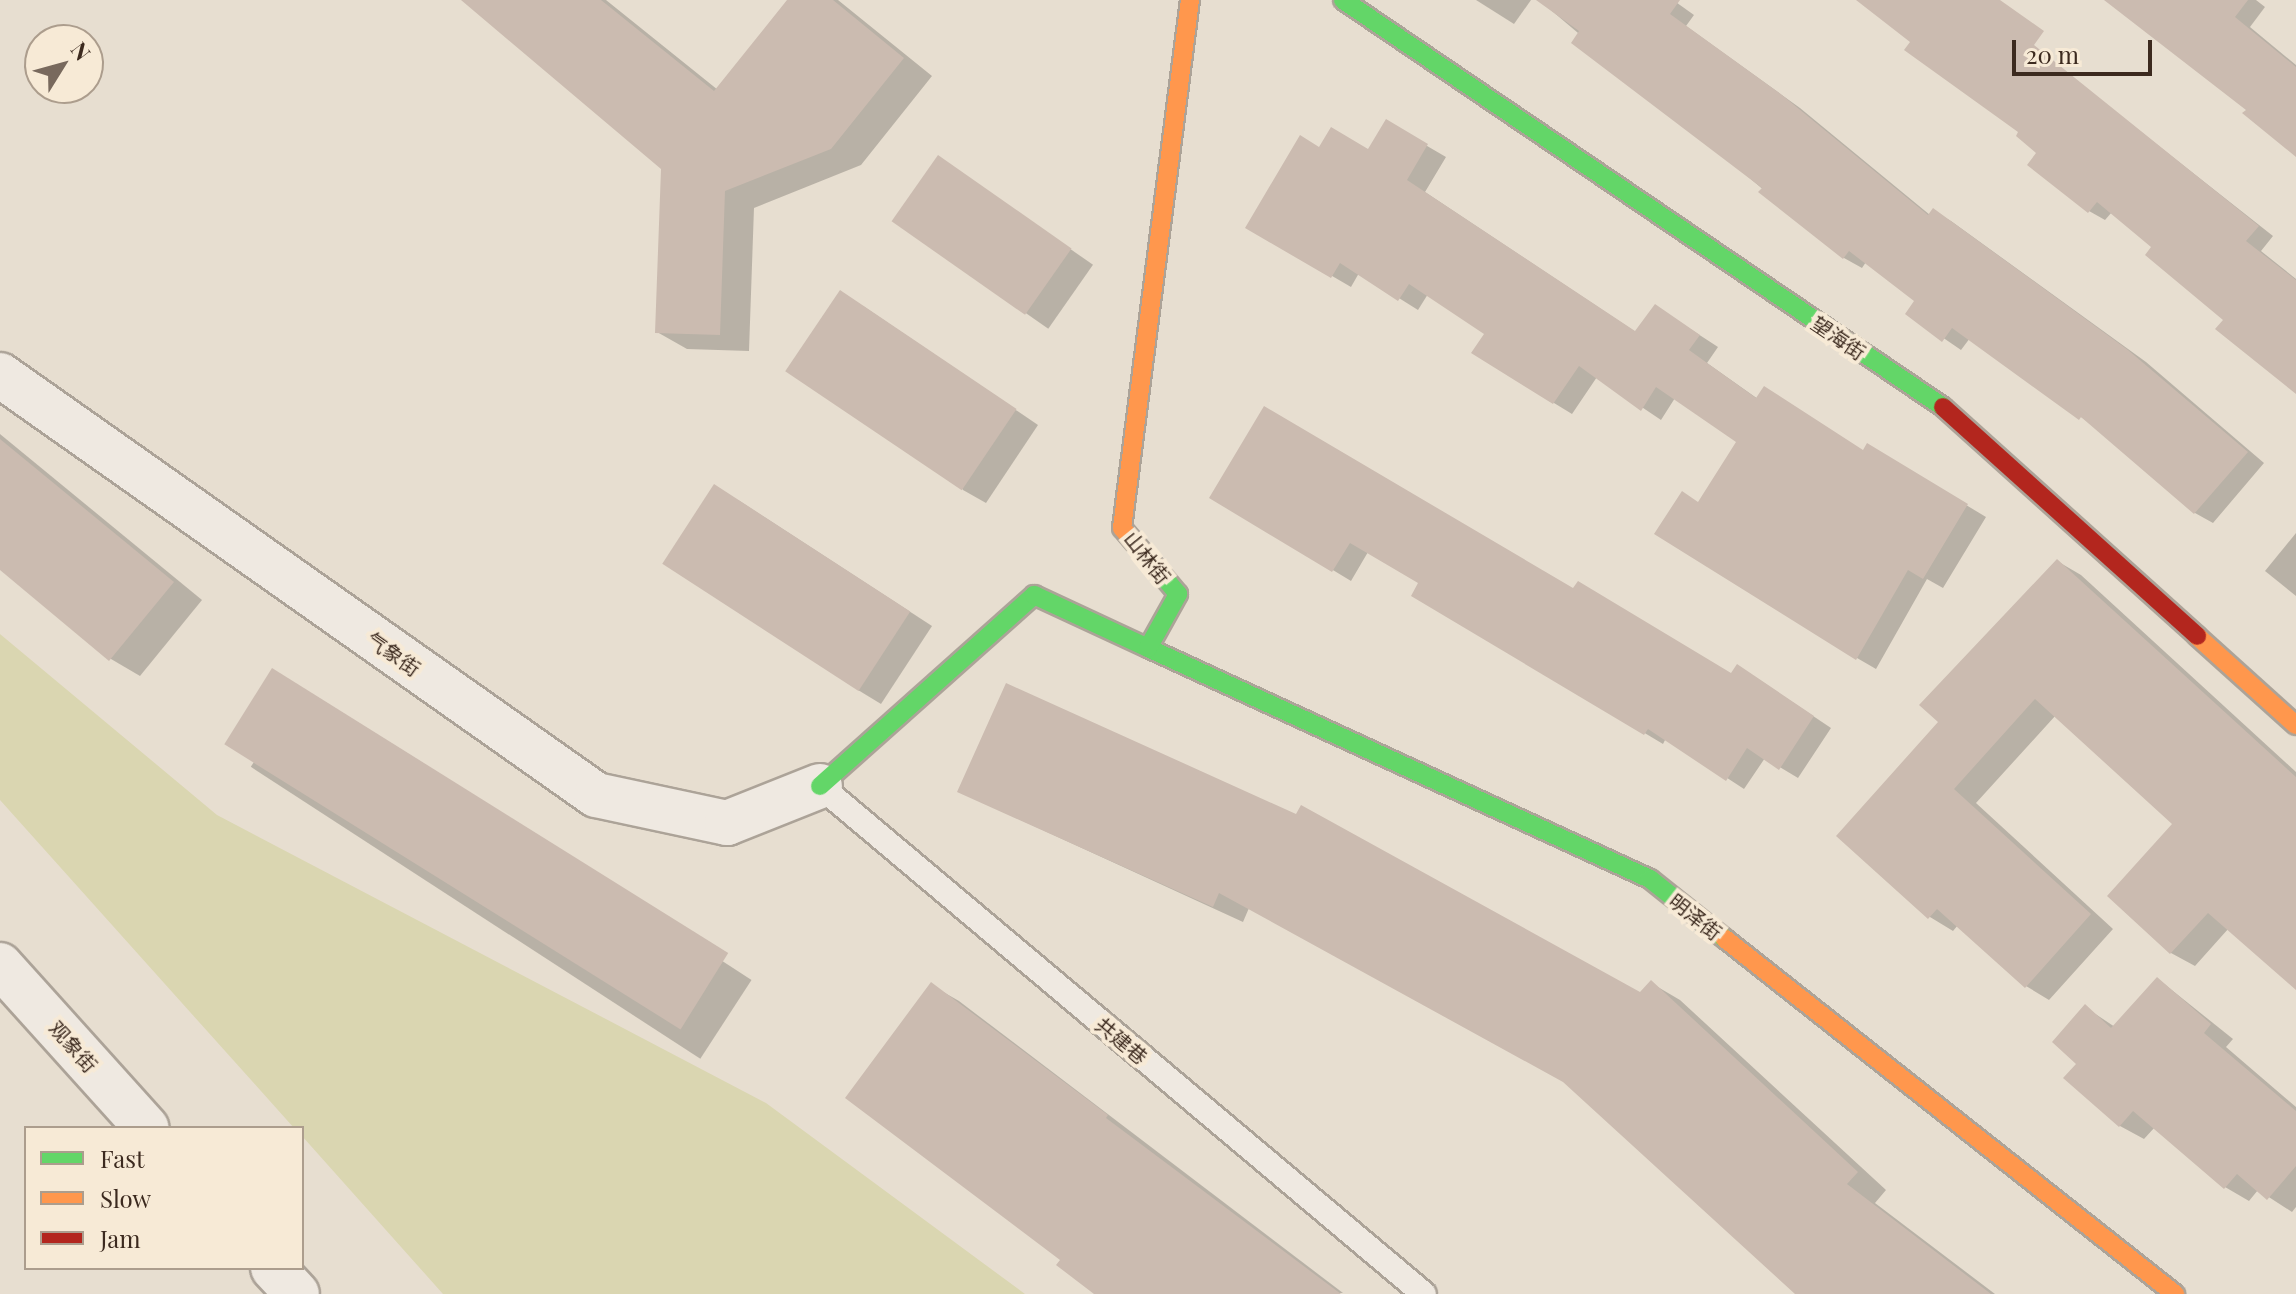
<!DOCTYPE html>
<meta charset="utf-8">
<style>
body{margin:0}
#map{position:relative;width:2296px;height:1294px;overflow:hidden;background:#e7ded0;font-family:"Playfair Display","Noto Sans SC",serif}
div>[style]{position:absolute}
.green>*{inset:0;background:#dad6b1}
.shadow>*{inset:0;background:#0003;transform-origin:0 0}
.building>*{inset:0;background:#cbbbb0;transform-origin:0 0}
.roads{filter:drop-shadow(2px 0 #aca398) drop-shadow(-2px 0 #aca398) drop-shadow(0 2px #aca398) drop-shadow(0 -2px #aca398)}
.lane>*{height:24px;margin:-12px;padding:0 12px;transform-origin:12px;border-radius:12px;background:#efe9e1}
.street>*{height:44px;margin:-22px;padding:0 22px;transform-origin:22px;border-radius:22px;background:#efe9e1}
.fast>*{height:18px;margin:-9px;padding:0 9px;transform-origin:9px;border-radius:9px;background:#63d668}
.slow>*{height:18px;margin:-9px;padding:0 9px;transform-origin:9px;border-radius:9px;background:#ff974d}
.jam>*{height:18px;margin:-9px;padding:0 9px;transform-origin:9px;border-radius:9px;background:#b3261e}
span{translate:-50% -50%;white-space:nowrap;text-align:center;line-height:1.15;-webkit-text-stroke:8px #f7ead6;paint-order:stroke}
.street-label{font-size:20px;color:#3c2a1f}
.legend{position:absolute;left:24px;top:1126px;width:280px;height:144px;box-sizing:border-box;background:#f7ead6;border:2px solid #ac9d8d;margin:0;padding:10px 14px;list-style:none;font-size:24px;color:#3c2a1f}
.legend li{display:flex;align-items:center;gap:16px;height:40px}
.legend b{width:40px;border:2px solid #ac9d8d}
.north{position:absolute;left:24px;top:24px;width:80px;height:80px;box-sizing:border-box;background:#f7ead6;border:2px solid #ac9d8d;border-radius:50%;rotate:53deg;font-size:22px;font-weight:700;line-height:32px;text-align:center;color:#3c2a1f}
.north::after{content:'';display:block;margin:auto;width:28px;height:36px;background:#78695d;clip-path:polygon(50% 0,100% 100%,50% 72%,0 100%)}
.scale{position:absolute;left:2012px;top:40px;width:140px;height:36px;box-sizing:border-box;border:4px solid #3c2a1f;border-top:0;padding-left:10px;font-size:24px;line-height:28px;white-space:nowrap;color:#3c2a1f;-webkit-text-stroke:6px #f7ead6;paint-order:stroke}
</style>
<div id="map">
<div class="green">
<div style="clip-path:polygon(0 634px,217px 815px,766px 1103px,1025px 1294px,443px 1294px,302px 1136px,302px 1128px,294px 1128px,0 800px)"></div>
</div>
<div class="shadow">
<div style="clip-path:polygon(465px 0,606px 0,718px 90px,789px 0,838px 0,932px 76px,861px 165px,754px 208px,749px 351px,687px 349px,657px 332px,663px 168px)"></div>
<div style="clip-path:polygon(1476px 0,1531px 0,1514px 24px)"></div>
<div style="clip-path:polygon(1539px 0,1673px 0,1694px 15px,1686px 26px,1800px 108px,1930px 215px,1933px 211px,1951px 221px,2146px 362px,2264px 463px,2213px 523px,2195px 513px,2098px 429px,1970px 338px,1961px 350px,1907px 313px,1917px 301px,1866px 262px,1862px 268px,1844px 258px)"></div>
<div style="clip-path:polygon(2123px 0,2256px 0,2265px 7px,2250px 27px,2296px 65px,2296px 153px)"></div>
<div style="clip-path:polygon(2061px 69px,2273px 236px,2261px 251px,2296px 279px,2296px 391px,2154px 247px,2112px 212px,2105px 220px,2089px 211px,2039px 153px)"></div>
<div style="clip-path:polygon(1386px 122px,1446px 157px,1425px 192px,1637px 333px,1655px 306px,1718px 347px,1707px 363px,1758px 399px,1864px 452px,1868px 446px,1986px 517px,1943px 588px,1927px 579px,1876px 669px,1857px 658px,1699px 504px,1738px 442px,1675px 398px,1661px 420px,1597px 377px,1572px 414px,1554px 403px,1486px 333px,1428px 294px,1418px 310px,1359px 273px,1351px 287px,1248px 227px,1320px 149px,1369px 152px)"></div>
<div style="left:939px;top:157px;width:188px;height:78px;rotate:35deg"></div>
<div style="clip-path:polygon(863px 306px,1038px 425px,986px 503px,963px 490px)"></div>
<div style="clip-path:polygon(0 434px,202px 600px,140px 676px,111px 659px,0 567px)"></div>
<div style="clip-path:polygon(1212px 497px,1574px 590px,1732px 676px,1755px 677px,1831px 728px,1798px 778px,1765px 758px,1744px 789px,1666px 738px,1663px 744px,1414px 595px,1421px 582px,1368px 552px,1351px 581px)"></div>
<div style="clip-path:polygon(738px 500px,932px 626px,881px 704px,858px 690px)"></div>
<div style="clip-path:polygon(2296px 533px,2296px 596px,2265px 571px)"></div>
<div style="clip-path:polygon(2057px 561px,2081px 575px,2296px 772px,2296px 987px,2229px 928px,2195px 966px,2171px 953px,2175px 824px,2056px 715px,1976px 803px,2113px 929px,2049px 1000px,2026px 986px,1958px 925px,1953px 931px,1930px 917px,1839px 836px,1941px 722px)"></div>
<div style="left:302px;top:688px;width:536px;height:94px;rotate:33deg"></div>
<div style="clip-path:polygon(960px 792px,1641px 994px,1651px 983px,1680px 1000px,1886px 1190px,1875px 1203px,1995px 1294px,1798px 1294px,1567px 1082px,1249px 908px,1243px 922px)"></div>
<div style="clip-path:polygon(2158px 979px,2233px 1039px,2226px 1047px,2296px 1107px,2296px 1207px,2292px 1212px,2258px 1190px,2249px 1201px,2225px 1187px,2155px 1127px,2144px 1139px,2120px 1126px,2066px 1078px,2079px 1063px,2085px 1007px,2115px 1027px)"></div>
<div style="clip-path:polygon(931px 985px,959px 1001px,1343px 1293px,1098px 1294px,1063px 1259px)"></div>
</div>
<div class="building">
<div style="clip-path:polygon(461px 0,601px 0,714px 91px,787px 0,833px 0,904px 58px,831px 149px,725px 191px,720px 335px,655px 333px,661px 169px)"></div>
<div style="clip-path:polygon(1536px 0,1680px 0,1670px 14px,1782px 95px,1928px 215px,1933px 208px,2128px 350px,2248px 452px,2194px 514px,2081px 417px,2079px 420px,1952px 328px,1942px 342px,1905px 314px,1914px 301px,1849px 251px,1843px 259px,1758px 192px,1762px 188px,1571px 43px,1579px 31px)"></div>
<div style="clip-path:polygon(1856px 0,2000px 0,2044px 31px,2034px 45px,2259px 226px,2246px 241px,2296px 280px,2296px 394px,2215px 329px,2223px 320px,2145px 255px,2151px 247px,2097px 202px,2088px 213px,2027px 165px,2036px 153px,2016px 136px,2018px 132px,1904px 50px,1910px 42px)"></div>
<div style="clip-path:polygon(2104px 0,2248px 0,2235px 17px,2296px 67px,2296px 157px,2242px 113px,2246px 110px)"></div>
<div style="clip-path:polygon(1386px 119px,1428px 144px,1407px 180px,1635px 331px,1655px 304px,1700px 335px,1689px 350px,1756px 398px,1764px 386px,1863px 450px,1867px 443px,1968px 504px,1923px 579px,1908px 570px,1856px 660px,1654px 534px,1682px 491px,1698px 502px,1736px 442px,1656px 387px,1641px 411px,1579px 366px,1553px 404px,1471px 353px,1484px 334px,1409px 284px,1398px 301px,1340px 263px,1331px 278px,1245px 228px,1300px 135px,1319px 147px,1331px 127px,1368px 149px)"></div>
<div style="left:938px;top:155px;width:163px;height:81px;rotate:35deg"></div>
<div style="left:840px;top:290px;width:213px;height:98px;rotate:34deg"></div>
<div style="clip-path:polygon(1264px 406px,1573px 588px,1578px 581px,1731px 673px,1737px 664px,1814px 716px,1779px 770px,1747px 748px,1726px 781px,1648px 729px,1644px 735px,1411px 596px,1418px 583px,1350px 543px,1332px 572px,1209px 498px)"></div>
<div style="clip-path:polygon(0 439px,174px 582px,109px 661px,0 570px)"></div>
<div style="left:714px;top:484px;width:234px;height:95px;rotate:33deg"></div>
<div style="clip-path:polygon(2057px 559px,2296px 777px,2296px 990px,2208px 913px,2170px 954px,2107px 896px,2172px 824px,2035px 699px,1954px 789px,2091px 914px,2025px 988px,1937px 909px,1928px 919px,1836px 836px,1938px 722px,1919px 705px)"></div>
<div style="left:272px;top:668px;width:538px;height:90px;rotate:32deg"></div>
<div style="clip-path:polygon(1006px 683px,1296px 814px,1301px 805px,1640px 992px,1651px 980px,1858px 1172px,1847px 1184px,1991px 1294px,1795px 1294px,1563px 1082px,1219px 893px,1213px 907px,957px 792px)"></div>
<div style="clip-path:polygon(2157px 977px,2211px 1024px,2204px 1033px,2296px 1111px,2296px 1166px,2267px 1200px,2237px 1174px,2224px 1189px,2133px 1111px,2119px 1127px,2063px 1078px,2076px 1064px,2052px 1042px,2085px 1004px,2111px 1028px)"></div>
<div style="clip-path:polygon(931px 982px,1108px 1115px,1106px 1118px,1341px 1294px,1094px 1294px,1056px 1265px,1060px 1260px,845px 1098px)"></div>
</div>
<div class="roads">
<div class="lane">
<div style="left:820px;top:786px;width:789px;rotate:40.07deg"></div>
</div>
<div class="street">
<div style="left:0;top:375px;width:729px;rotate:35.17deg"></div>
<div style="left:596px;top:795px;width:134px;rotate:12.1deg"></div>
<div style="left:727px;top:823px;width:100px;rotate:-21.7deg"></div>
<div style="left:0;top:965px;width:219px;rotate:48deg"></div>
<div style="left:273px;top:1268px;width:35px;rotate:47deg"></div>
</div>
<div class="fast">
<div style="left:1343px;top:0;width:725px;rotate:34.15deg"></div>
<div style="left:1148px;top:648px;width:553px;rotate:24.71deg"></div>
<div style="left:1650px;top:879px;width:95px;rotate:38.6deg"></div>
<div style="left:820px;top:786px;width:287px;rotate:-41.7deg"></div>
<div style="left:1034px;top:595px;width:126px;rotate:24.9deg"></div>
<div style="left:1148px;top:648px;width:62px;rotate:-60.9deg"></div>
<div style="left:1178px;top:594px;width:31px;rotate:-130deg"></div>
</div>
<div class="slow">
<div style="left:1158px;top:570px;width:55px;rotate:-130.6deg"></div>
<div style="left:1122px;top:528px;width:532px;rotate:-82.66deg"></div>
<div style="left:2197px;top:636px;width:133px;rotate:42deg"></div>
<div style="left:1724px;top:938px;width:575px;rotate:38.29deg"></div>
</div>
<div class="jam">
<div style="left:1943px;top:407px;width:342px;rotate:42deg"></div>
</div>
</div>
<div class="street-label">
<span style="left:1839px;top:337px;rotate:34deg">望海街</span>
<span style="left:1148px;top:557px;rotate:51deg">山林街</span>
<span style="left:394px;top:653px;rotate:35deg">气象街</span>
<span style="left:1696px;top:916px;rotate:38deg">明泽街</span>
<span style="left:1122px;top:1040px;rotate:40deg">共建巷</span>
<span style="left:74px;top:1046px;rotate:48deg">观象街</span>
</div>
<ul class="legend">
<li><b style="height:10px;background:#63d668"></b>Fast</li>
<li><b style="height:10px;background:#ff974d"></b>Slow</li>
<li><b style="height:10px;background:#b3261e"></b>Jam</li>
</ul>
<div class="north">N</div>
<div class="scale">20 m</div>
</div>
